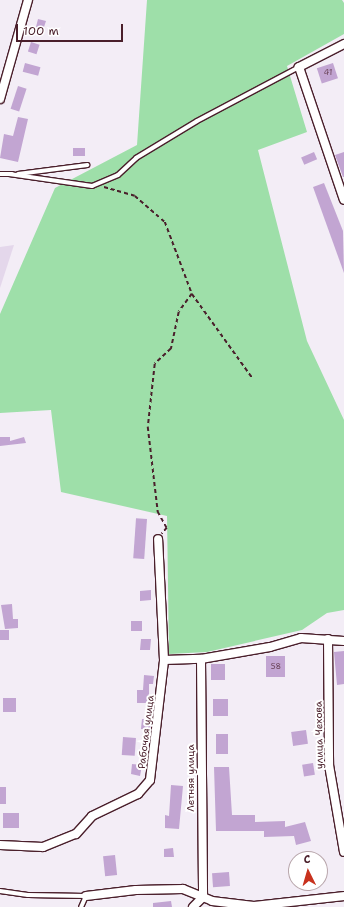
<!DOCTYPE html>
<meta charset="utf-8">
<style>
body{margin:0}
#map{position:relative;width:344px;height:907px;overflow:hidden;background:#f3edf6;font-family:"Shantell Sans",sans-serif}
div>[style]{position:absolute}
.built>*{inset:0;background:#e4d7eb}
.green>*{inset:0;background:#9edfa9}
.building>*{inset:0;background:#c2a5d2;transform-origin:0 0}
.path>*{height:1.5px;margin-top:-0.75px;transform-origin:0;background:repeating-linear-gradient(90deg,#4a1f2b 0 4px,transparent 0 7px)}
.roads{filter:drop-shadow(1px 0 #4a1f2b) drop-shadow(-1px 0 #4a1f2b) drop-shadow(0 1px #4a1f2b) drop-shadow(0 -1px #4a1f2b)}
.service>*{height:4px;margin:-2px;padding:0 2px;transform-origin:2px;border-radius:2px;background:#fff}
.minor>*{height:8px;margin:-4px;padding:0 4px;transform-origin:4px;border-radius:4px;background:#fff}
span{translate:-50% -50%;white-space:nowrap;text-align:center;line-height:1.15;-webkit-text-stroke:4px #fff;paint-order:stroke}
.number-label{font-size:8px;color:#684055}
.number-label span{-webkit-text-stroke-width:0}
.street-label{font-size:10px;color:#4a1f2b}
.north{position:absolute;left:288px;top:851px;width:40px;height:40px;box-sizing:border-box;background:#fff;border:1px solid #b7a5aa;border-radius:50%;rotate:355deg;font-size:11px;font-weight:700;line-height:16px;text-align:center;color:#4a1f2b}
.north::after{content:'';display:block;margin:auto;width:14px;height:18px;background:#c8321e;clip-path:polygon(50% 0,100% 100%,50% 72%,0 100%)}
.scale{position:absolute;left:16px;top:24px;width:107px;height:18px;box-sizing:border-box;border:2px solid #4a1f2b;border-top:0;padding-left:5px;font-size:12px;line-height:14px;white-space:nowrap;color:#4a1f2b;-webkit-text-stroke:3px #fff;paint-order:stroke}
</style>
<div id="map">
<div class="built">
<div style="clip-path:polygon(14px 245px,0 288px,0 247px)"></div>
</div>
<div class="green">
<div style="clip-path:polygon(147px 0,342px 0,344px 3px,344px 34px,287px 66px,307px 132px,258px 150px,307px 341px,344px 420px,344px 610px,327px 613px,302px 630px,207px 652px,169px 654px,167px 516px,61px 492px,51px 410px,0 413px,0 314px,55px 188px,137px 145px)"></div>
</div>
<div class="building">
<div style="clip-path:polygon(38px 19px,46px 21px,43px 30px,36px 27px)"></div>
<div style="left:31px;top:42px;width:9px;height:10px;rotate:18deg"></div>
<div style="left:25px;top:63px;width:16px;height:9px;rotate:15deg"></div>
<div style="left:333px;top:63px;width:16px;height:17px;rotate:72deg"></div>
<div style="left:18px;top:86px;width:9px;height:24px;rotate:18deg"></div>
<div style="clip-path:polygon(18px 117px,28px 119px,18px 162px,0 158px,4px 134px,13px 136px)"></div>
<div style="left:85px;top:148px;width:8px;height:12px;rotate:90deg"></div>
<div style="left:314px;top:152px;width:8px;height:14px;rotate:67deg"></div>
<div style="clip-path:polygon(344px 152px,344px 177px,343px 177px,335px 155px)"></div>
<div style="clip-path:polygon(324px 183px,343px 231px,344px 273px,313px 187px)"></div>
<div style="clip-path:polygon(0 437px,10px 437px,10px 441px,24px 437px,26px 443px,0 446px)"></div>
<div style="left:147px;top:519px;width:40px;height:11px;rotate:94deg"></div>
<div style="clip-path:polygon(151px 590px,151px 600px,140px 601px,140px 591px)"></div>
<div style="clip-path:polygon(12px 604px,13px 619px,18px 619px,18px 628px,5px 629px,1px 605px)"></div>
<div style="left:131px;top:621px;width:11px;height:10px"></div>
<div style="left:9px;top:630px;width:10px;height:9px;rotate:90deg"></div>
<div style="clip-path:polygon(141px 639px,151px 639px,150px 650px,140px 650px)"></div>
<div style="clip-path:polygon(344px 651px,344px 684px,337px 685px,334px 652px)"></div>
<div style="left:266px;top:656px;width:19px;height:21px"></div>
<div style="left:211px;top:664px;width:14px;height:16px"></div>
<div style="clip-path:polygon(144px 675px,154px 676px,153px 684px,149px 684px,149px 703px,137px 703px,137px 690px,143px 690px)"></div>
<div style="left:3px;top:698px;width:13px;height:14px"></div>
<div style="left:213px;top:699px;width:15px;height:17px"></div>
<div style="left:142px;top:719px;width:9px;height:10px;rotate:6deg"></div>
<div style="left:306px;top:730px;width:14px;height:15px;rotate:82deg"></div>
<div style="left:216px;top:734px;width:12px;height:20px"></div>
<div style="left:123px;top:737px;width:13px;height:18px;rotate:4deg"></div>
<div style="left:313px;top:763px;width:12px;height:11px;rotate:81deg"></div>
<div style="clip-path:polygon(132px 764px,142px 765px,140px 776px,131px 774px)"></div>
<div style="clip-path:polygon(214px 767px,229px 767px,232px 815px,255px 815px,255px 822px,285px 821px,285px 827px,305px 822px,311px 841px,296px 845px,294px 836px,264px 837px,264px 831px,216px 831px)"></div>
<div style="clip-path:polygon(171px 785px,183px 786px,179px 829px,165px 828px,165px 815px,169px 816px)"></div>
<div style="left:0;top:787px;width:6px;height:17px"></div>
<div style="left:3px;top:813px;width:16px;height:15px"></div>
<div style="clip-path:polygon(173px 848px,174px 857px,164px 857px,164px 849px)"></div>
<div style="left:115px;top:855px;width:20px;height:12px;rotate:84deg"></div>
<div style="left:229px;top:872px;width:14px;height:17px;rotate:86deg"></div>
<div style="clip-path:polygon(171px 901px,172px 907px,153px 907px,153px 903px)"></div>
</div>
<div class="path">
<div style="left:104px;top:187px;width:32px;rotate:16deg"></div>
<div style="left:135px;top:196px;width:40px;rotate:41deg"></div>
<div style="left:165px;top:222px;width:77px;rotate:69.4deg"></div>
<div style="left:192px;top:294px;width:22px;rotate:126deg"></div>
<div style="left:179px;top:312px;width:38px;rotate:102deg"></div>
<div style="left:171px;top:349px;width:22px;rotate:137deg"></div>
<div style="left:155px;top:364px;width:63px;rotate:96.3deg"></div>
<div style="left:148px;top:427px;width:86px;rotate:83.3deg"></div>
<div style="left:158px;top:512px;width:18px;rotate:61deg"></div>
<div style="left:167px;top:528px;width:8px;rotate:130deg"></div>
<div style="left:192px;top:294px;width:105px;rotate:54.3deg"></div>
</div>
<div class="roads">
<div class="service">
<div style="left:0;top:174px;width:12px"></div>
<div style="left:9px;top:174px;width:84px;rotate:8.2deg"></div>
<div style="left:92px;top:186px;width:28px;rotate:-23deg"></div>
<div style="left:118px;top:175px;width:25px;rotate:-43deg"></div>
<div style="left:136px;top:158px;width:71px;rotate:-31.2deg"></div>
<div style="left:197px;top:121px;width:115px;rotate:-27.9deg"></div>
<div style="left:18px;top:174px;width:70px;rotate:-7.4deg"></div>
<div style="left:0;top:891px;width:28px;rotate:8deg"></div>
<div style="left:28px;top:895px;width:58px;rotate:1deg"></div>
<div style="left:86px;top:896px;width:12px;rotate:114deg"></div>
</div>
<div class="minor">
<div style="left:344px;top:44px;width:51px;rotate:152.9deg"></div>
<div style="left:299px;top:67px;width:140px;rotate:71.3deg"></div>
<div style="left:0;top:99px;width:103px;rotate:-74.2deg"></div>
<div style="left:328px;top:639px;width:126px;rotate:89.5deg"></div>
<div style="left:329px;top:765px;width:88px;rotate:80.2deg"></div>
<div style="left:201px;top:659px;width:238px;rotate:89.5deg"></div>
<div style="left:164px;top:660px;width:37px;rotate:-2deg"></div>
<div style="left:201px;top:659px;width:70px;rotate:-9.9deg"></div>
<div style="left:270px;top:647px;width:32px;rotate:-16deg"></div>
<div style="left:301px;top:638px;width:43px;rotate:4deg"></div>
<div style="left:0;top:845px;width:43px;rotate:2.7deg"></div>
<div style="left:43px;top:847px;width:35px;rotate:-22deg"></div>
<div style="left:76px;top:834px;width:24px;rotate:-48deg"></div>
<div style="left:92px;top:816px;width:51px;rotate:-25.6deg"></div>
<div style="left:138px;top:794px;width:18px;rotate:-49deg"></div>
<div style="left:150px;top:780px;width:121px;rotate:-83.3deg"></div>
<div style="left:164px;top:660px;width:121px;rotate:-92.8deg"></div>
<div style="left:86px;top:896px;width:50px;rotate:-6.8deg"></div>
<div style="left:136px;top:890px;width:47px;rotate:-1.2deg"></div>
<div style="left:183px;top:889px;width:31px;rotate:22deg"></div>
<div style="left:212px;top:901px;width:42px;rotate:6.8deg"></div>
<div style="left:254px;top:906px;width:91px;rotate:-6.3deg"></div>
<div style="left:193px;top:907px;width:14px;rotate:-45deg"></div>
</div>
</div>
<div class="number-label">
<span style="left:328px;top:73px">41</span>
<span style="left:276px;top:667px">58</span>
</div>
<div class="street-label">
<span style="left:146px;top:732px;rotate:-83deg">Рабочая улица</span>
<span style="left:319px;top:735px;rotate:-91deg">улица Чехова</span>
<span style="left:191px;top:778px;rotate:-90deg">Летняя улица</span>
</div>
<div class="north">С</div>
<div class="scale">100 m</div>
</div>
